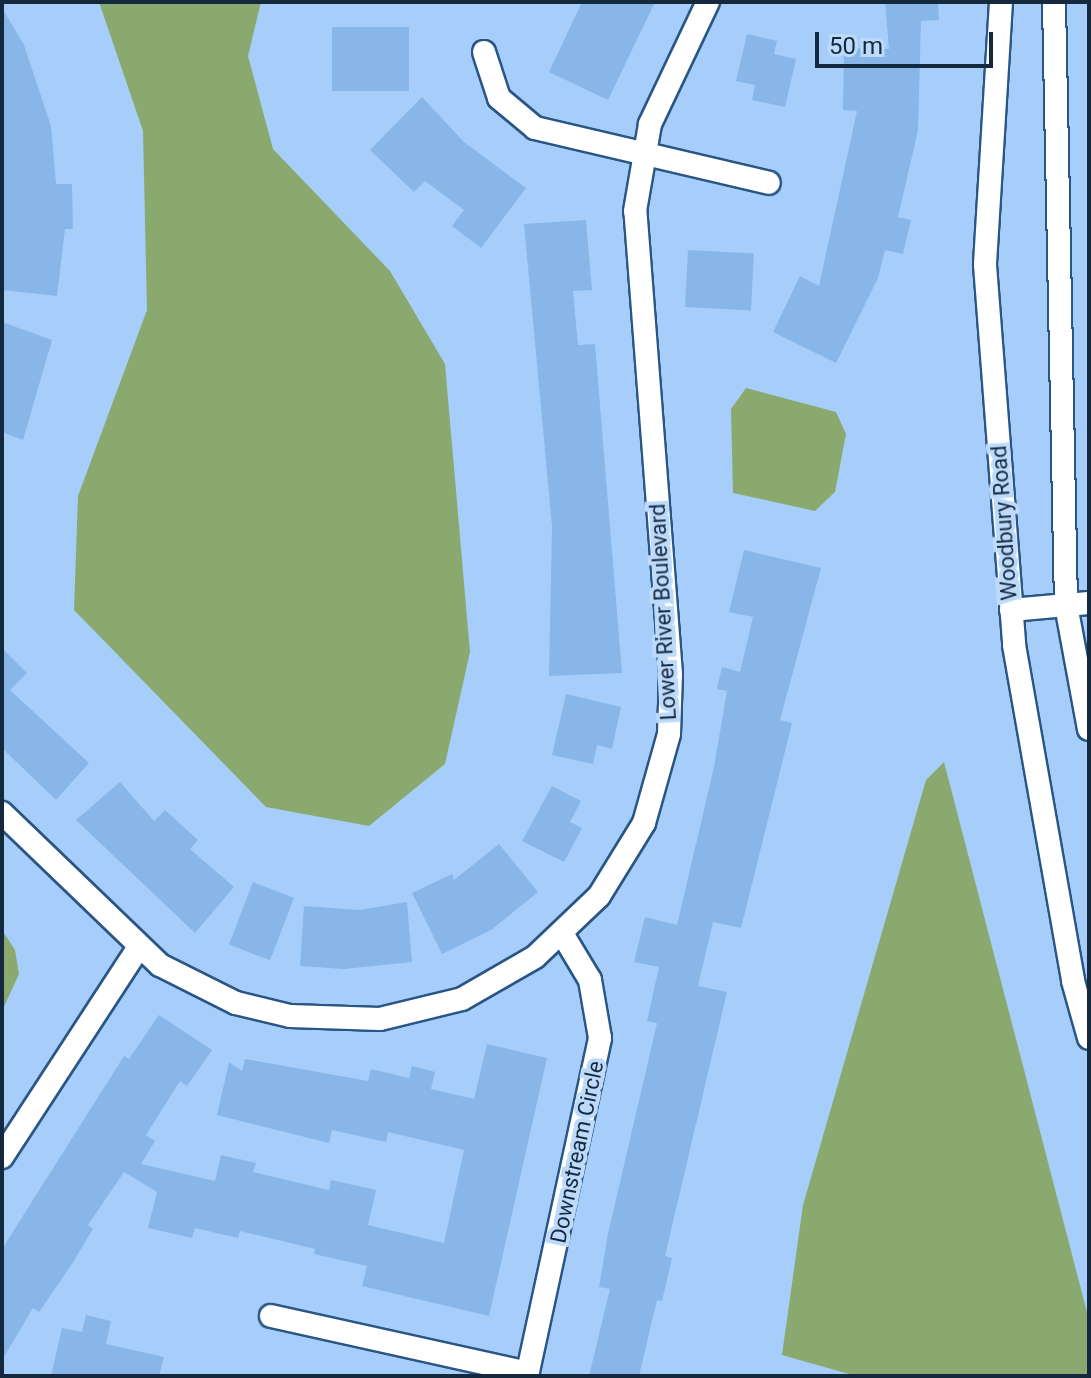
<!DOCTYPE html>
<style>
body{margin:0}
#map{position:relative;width:1091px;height:1378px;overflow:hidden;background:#a7cefa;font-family:Roboto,sans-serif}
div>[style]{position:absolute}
.water>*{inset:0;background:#8aa96f}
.building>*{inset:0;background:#88b6e8;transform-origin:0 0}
.roads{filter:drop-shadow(2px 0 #295685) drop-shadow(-2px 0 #295685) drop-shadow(0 2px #295685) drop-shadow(0 -2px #295685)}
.minor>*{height:22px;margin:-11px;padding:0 11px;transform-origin:11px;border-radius:11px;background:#fff}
span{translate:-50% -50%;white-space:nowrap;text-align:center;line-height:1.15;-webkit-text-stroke:8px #bddafb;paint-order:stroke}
.street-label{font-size:22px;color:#15293e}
.frame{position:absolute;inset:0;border:4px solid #15293e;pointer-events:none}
.scale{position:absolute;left:815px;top:32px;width:178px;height:36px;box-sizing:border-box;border:4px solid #15293e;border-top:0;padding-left:10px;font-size:24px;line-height:28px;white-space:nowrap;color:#15293e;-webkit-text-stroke:6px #bddafb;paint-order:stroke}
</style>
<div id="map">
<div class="water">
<div style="clip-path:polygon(99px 2px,261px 2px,248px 56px,273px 149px,390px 271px,445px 364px,470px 652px,445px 764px,369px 826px,266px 807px,74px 610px,78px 496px,147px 310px,143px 131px)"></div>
<div style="clip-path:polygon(746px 388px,836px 412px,846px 434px,835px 492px,815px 511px,733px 493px,731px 409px)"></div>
<div style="clip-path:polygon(944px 762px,1089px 1320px,1089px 1376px,856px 1376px,782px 1355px,803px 1205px,926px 780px)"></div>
<div style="clip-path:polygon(2px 930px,15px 950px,19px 974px,2px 1011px)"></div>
</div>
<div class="building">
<div style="clip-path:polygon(582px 2px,655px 2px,608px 100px,549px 72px)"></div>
<div style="clip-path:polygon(885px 2px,938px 2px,939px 20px,921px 21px,918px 130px,898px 217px,911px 220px,903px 254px,885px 250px,878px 278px,836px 363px,773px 332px,800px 276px,819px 286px,857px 111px,843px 110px,844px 48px,889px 49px)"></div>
<div style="clip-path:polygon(2px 8px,24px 45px,51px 126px,56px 184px,72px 184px,73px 229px,65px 229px,57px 296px,2px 290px)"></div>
<div style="left:332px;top:27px;width:77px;height:64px"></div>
<div style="clip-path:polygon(747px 34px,777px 41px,774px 54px,796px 59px,785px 107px,752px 100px,755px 85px,736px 81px)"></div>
<div style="clip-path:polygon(422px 97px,464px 142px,526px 188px,481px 248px,452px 226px,464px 210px,425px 181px,414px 192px,370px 150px)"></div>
<div style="clip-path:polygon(586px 220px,592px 290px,573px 291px,578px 345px,595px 344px,622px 673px,549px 676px,552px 526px,524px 224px)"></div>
<div style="left:688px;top:250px;width:66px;height:57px;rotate:3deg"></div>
<div style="clip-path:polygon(2px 322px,52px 340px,23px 440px,2px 432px)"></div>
<div style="clip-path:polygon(744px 550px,821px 568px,780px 720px,792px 723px,741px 928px,713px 922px,698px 986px,727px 992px,665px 1256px,672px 1258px,662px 1301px,657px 1300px,639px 1376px,589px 1376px,610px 1289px,599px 1287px,608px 1234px,657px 1023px,647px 1021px,659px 967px,634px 962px,645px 917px,677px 925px,714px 767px,727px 691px,717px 689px,722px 667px,740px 672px,753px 617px,729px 612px)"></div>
<div style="clip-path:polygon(2px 648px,27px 673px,10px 690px,89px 763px,56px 800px,2px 748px)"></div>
<div style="clip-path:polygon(566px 694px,621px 707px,612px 749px,597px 745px,593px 764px,552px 755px)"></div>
<div style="clip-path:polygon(120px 782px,154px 821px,165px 810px,198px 840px,190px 849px,234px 887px,195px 933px,76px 820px)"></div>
<div style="clip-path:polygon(552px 786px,581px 801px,570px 822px,582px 828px,564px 862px,522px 841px)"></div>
<div style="clip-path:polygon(499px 844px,538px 892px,491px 930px,442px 954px,412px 893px,452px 874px,454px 880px)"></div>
<div style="left:253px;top:882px;width:44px;height:67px;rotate:21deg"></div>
<div style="clip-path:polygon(407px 902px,412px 962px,344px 969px,300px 966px,304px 906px,359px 910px)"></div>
<div style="clip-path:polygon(159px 1015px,212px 1050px,187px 1086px,180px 1081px,146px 1135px,155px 1141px,141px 1164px,215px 1181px,221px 1155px,256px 1163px,253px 1172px,329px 1190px,331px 1180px,376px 1190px,368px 1225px,444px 1243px,464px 1150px,388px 1132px,386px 1142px,332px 1130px,329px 1143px,217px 1115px,229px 1062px,242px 1071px,245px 1059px,368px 1081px,371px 1069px,409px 1078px,412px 1066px,435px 1072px,431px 1089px,474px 1099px,487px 1044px,547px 1058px,489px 1316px,362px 1286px,367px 1266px,314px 1254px,315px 1249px,240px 1231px,238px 1238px,195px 1228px,192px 1238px,148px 1228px,157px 1192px,124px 1172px,88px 1225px,93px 1229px,70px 1267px,39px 1312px,33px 1308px,2px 1360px,2px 1249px,124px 1056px,129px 1059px)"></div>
<div style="clip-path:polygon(86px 1315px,111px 1321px,106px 1344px,164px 1357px,159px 1376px,51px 1376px,62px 1328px,82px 1332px)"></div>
</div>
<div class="roads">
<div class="minor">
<div style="left:1001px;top:2px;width:263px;rotate:93.5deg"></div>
<div style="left:985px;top:265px;width:381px;rotate:85.6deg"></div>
<div style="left:1014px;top:645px;width:341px;rotate:80deg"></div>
<div style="left:1073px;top:981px;width:59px;rotate:74.3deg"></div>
<div style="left:1054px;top:2px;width:603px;rotate:88.86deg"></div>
<div style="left:1066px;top:605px;width:126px;rotate:79.5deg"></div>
<div style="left:484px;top:52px;width:48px;rotate:71.9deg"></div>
<div style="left:499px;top:98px;width:47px;rotate:39.8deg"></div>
<div style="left:535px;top:128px;width:240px;rotate:13.2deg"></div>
<div style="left:1011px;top:610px;width:78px;rotate:-5.1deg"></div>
<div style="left:2px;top:813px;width:219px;rotate:43.9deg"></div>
<div style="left:160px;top:965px;width:85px;rotate:26.6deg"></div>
<div style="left:236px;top:1003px;width:56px;rotate:13.5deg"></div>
<div style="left:290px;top:1016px;width:90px;rotate:1.9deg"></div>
<div style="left:380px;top:1019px;width:84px;rotate:-13.7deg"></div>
<div style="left:462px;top:999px;width:84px;rotate:-29.9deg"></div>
<div style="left:535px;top:957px;width:88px;rotate:-43.6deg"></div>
<div style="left:599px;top:896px;width:86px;rotate:-58.3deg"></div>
<div style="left:644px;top:823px;width:92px;rotate:-74.3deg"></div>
<div style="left:669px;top:734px;width:60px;rotate:-88.1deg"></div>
<div style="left:671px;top:674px;width:464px;rotate:-94.4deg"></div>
<div style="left:635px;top:211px;width:88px;rotate:-80.2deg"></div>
<div style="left:650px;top:124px;width:135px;rotate:-64.6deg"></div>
<div style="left:2px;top:1157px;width:249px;rotate:-56.9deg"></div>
<div style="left:271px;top:1316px;width:263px;rotate:12.5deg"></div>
<div style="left:527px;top:1376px;width:346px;rotate:-77.8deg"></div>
<div style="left:600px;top:1038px;width:59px;rotate:-99.8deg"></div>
<div style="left:590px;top:980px;width:52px;rotate:-121deg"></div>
</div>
</div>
<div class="street-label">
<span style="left:1004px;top:523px;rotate:-94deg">Woodbury Road</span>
<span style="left:663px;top:612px;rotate:-93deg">Lower River Boulevard</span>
<span style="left:577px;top:1152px;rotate:-78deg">Downstream Circle</span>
</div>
<div class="frame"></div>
<div class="scale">50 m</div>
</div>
